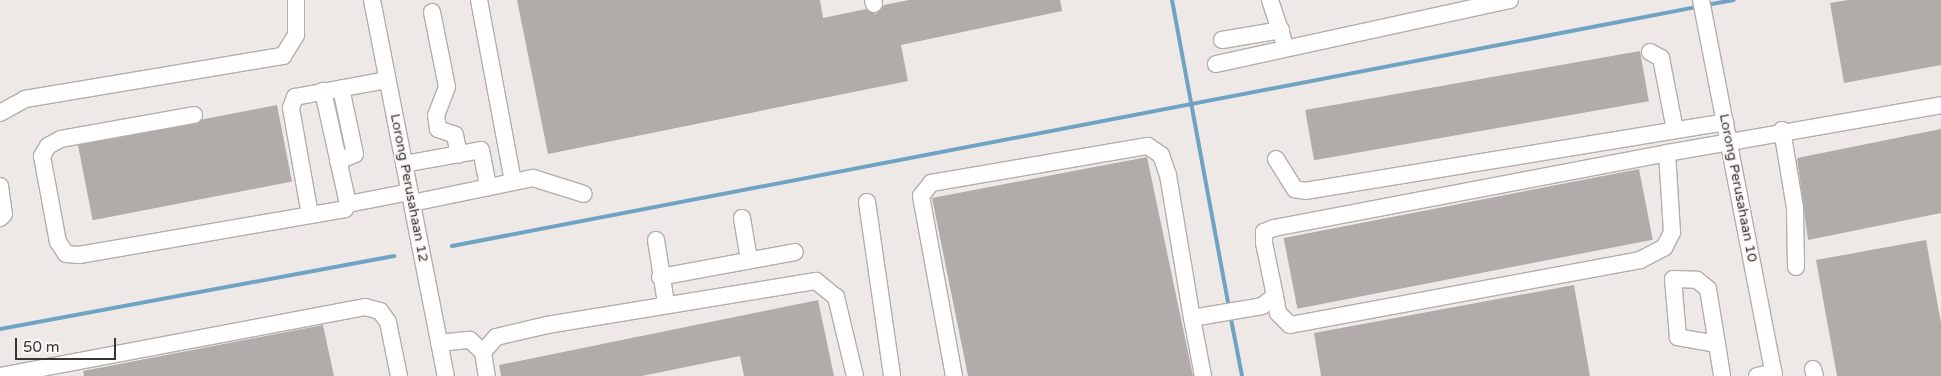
<!DOCTYPE html>
<style>
body{margin:0}
#map{position:relative;width:1941px;height:376px;overflow:hidden;background:#eee9e7;font-family:"Varela Round",sans-serif}
div>[style]{position:absolute}
.stream>*{height:4px;margin:-2px;padding:0 2px;transform-origin:2px;border-radius:2px;background:#6fa3c4}
.building>*{inset:0;background:#b1acaa;transform-origin:0 0}
.roads{filter:drop-shadow(1px 0 #b3aeab) drop-shadow(-1px 0 #b3aeab) drop-shadow(0 1px #b3aeab) drop-shadow(0 -1px #b3aeab)}
.minor>*{height:16px;margin:-8px;padding:0 8px;transform-origin:8px;border-radius:8px;background:#fff}
span{translate:-50% -50%;white-space:nowrap;text-align:center;line-height:1.15;-webkit-text-stroke:4px #fbf7f4;paint-order:stroke}
.street-label{font-size:14px;color:#383635}
.scale{position:absolute;left:15px;top:338px;width:101px;height:22px;box-sizing:border-box;border:2px solid #383635;border-top:0;padding-left:6px;font-size:15px;line-height:18px;white-space:nowrap;color:#383635;-webkit-text-stroke:4px #fbf7f4;paint-order:stroke}
</style>
<div id="map">
<div class="stream">
<div style="left:1172px;top:0;width:313px;rotate:79.5deg"></div>
<div style="left:1706px;top:5px;width:28px;rotate:-10deg"></div>
<div style="left:452px;top:246px;width:1268px;rotate:-10.87deg"></div>
<div style="left:1230px;top:314px;width:63px;rotate:79deg"></div>
<div style="left:0;top:329px;width:401px;rotate:-10.5deg"></div>
</div>
<div class="building">
<div style="clip-path:polygon(517px 0,820px 0,823px 18px,866px 9px,876px 14px,884px 5px,909px 0,1060px 0,1062px 11px,901px 45px,908px 81px,548px 154px)"></div>
<div style="clip-path:polygon(1848px 0,1941px 0,1941px 65px,1844px 83px,1830px 3px)"></div>
<div style="left:1640px;top:51px;width:51px;height:340px;rotate:80deg"></div>
<div style="left:277px;top:105px;width:78px;height:203px;rotate:79deg"></div>
<div style="clip-path:polygon(1941px 129px,1941px 213px,1808px 240px,1797px 158px)"></div>
<div style="clip-path:polygon(1147px 157px,1193px 376px,968px 376px,932px 198px)"></div>
<div style="left:1639px;top:169px;width:72px;height:362px;rotate:79deg"></div>
<div style="clip-path:polygon(1926px 240px,1941px 323px,1941px 376px,1837px 376px,1816px 260px)"></div>
<div style="clip-path:polygon(1574px 285px,1590px 376px,1321px 376px,1314px 333px)"></div>
<div style="clip-path:polygon(818px 300px,834px 376px,744px 376px,740px 356px,642px 376px,501px 376px,499px 365px)"></div>
<div style="clip-path:polygon(323px 325px,334px 376px,84px 376px,83px 371px)"></div>
</div>
<div class="roads">
<div class="minor">
<div style="left:372px;top:0;width:383px;rotate:78.9deg"></div>
<div style="left:479px;top:0;width:185px;rotate:79.4deg"></div>
<div style="left:873px;top:0;width:4px;rotate:76deg"></div>
<div style="left:1270px;top:0;width:41px;rotate:71.6deg"></div>
<div style="left:1701px;top:0;width:383px;rotate:79deg"></div>
<div style="left:432px;top:12px;width:76px;rotate:78.7deg"></div>
<div style="left:447px;top:87px;width:30px;rotate:111deg"></div>
<div style="left:436px;top:115px;width:14px;rotate:82deg"></div>
<div style="left:438px;top:129px;width:18px;rotate:19deg"></div>
<div style="left:455px;top:135px;width:20px;rotate:79deg"></div>
<div style="left:1222px;top:40px;width:60px;rotate:-9.6deg"></div>
<div style="left:1650px;top:52px;width:13px;rotate:29deg"></div>
<div style="left:1661px;top:58px;width:73px;rotate:79deg"></div>
<div style="left:1216px;top:64px;width:301px;rotate:-12.3deg"></div>
<div style="left:0;top:113px;width:29px;rotate:-29deg"></div>
<div style="left:25px;top:99px;width:262px;rotate:-9.5deg"></div>
<div style="left:283px;top:56px;width:25px;rotate:-58deg"></div>
<div style="left:296px;top:35px;width:35px;rotate:-90deg"></div>
<div style="left:194px;top:115px;width:135px;rotate:169.8deg"></div>
<div style="left:61px;top:139px;width:15px;rotate:152deg"></div>
<div style="left:48px;top:146px;width:12px;rotate:121deg"></div>
<div style="left:42px;top:156px;width:87px;rotate:79.5deg"></div>
<div style="left:58px;top:242px;width:14px;rotate:56deg"></div>
<div style="left:66px;top:254px;width:13px;rotate:4deg"></div>
<div style="left:79px;top:255px;width:270px;rotate:-9.8deg"></div>
<div style="left:345px;top:209px;width:6px;rotate:-59deg"></div>
<div style="left:348px;top:204px;width:116px;rotate:-102.5deg"></div>
<div style="left:1782px;top:130px;width:79px;rotate:80.5deg"></div>
<div style="left:1795px;top:208px;width:59px;rotate:89deg"></div>
<div style="left:1276px;top:159px;width:36px;rotate:58deg"></div>
<div style="left:1295px;top:189px;width:10px;rotate:11deg"></div>
<div style="left:1305px;top:191px;width:426px;rotate:-9.3deg"></div>
<div style="left:338px;top:161px;width:18px;rotate:-22deg"></div>
<div style="left:355px;top:154px;width:67px;rotate:-102deg"></div>
<div style="left:404px;top:164px;width:78px;rotate:-10.3deg"></div>
<div style="left:481px;top:150px;width:38px;rotate:79deg"></div>
<div style="left:0;top:186px;width:28px;rotate:82deg"></div>
<div style="left:4px;top:214px;width:6px;rotate:135deg"></div>
<div style="left:867px;top:202px;width:176px;rotate:81.8deg"></div>
<div style="left:412px;top:203px;width:124px;rotate:-11.7deg"></div>
<div style="left:533px;top:178px;width:53px;rotate:17.4deg"></div>
<div style="left:348px;top:204px;width:63px;rotate:-11deg"></div>
<div style="left:310px;top:215px;width:109px;rotate:-100.1deg"></div>
<div style="left:291px;top:108px;width:12px;rotate:-70deg"></div>
<div style="left:295px;top:97px;width:94px;rotate:-10.5deg"></div>
<div style="left:742px;top:218px;width:43px;rotate:80.5deg"></div>
<div style="left:656px;top:240px;width:64px;rotate:81deg"></div>
<div style="left:660px;top:277px;width:137px;rotate:-10.5deg"></div>
<div style="left:1275px;top:296px;width:17px;rotate:80deg"></div>
<div style="left:1278px;top:313px;width:17px;rotate:45deg"></div>
<div style="left:1290px;top:325px;width:356px;rotate:-10.5deg"></div>
<div style="left:1640px;top:260px;width:27px;rotate:-27deg"></div>
<div style="left:1664px;top:248px;width:18px;rotate:-63deg"></div>
<div style="left:1672px;top:232px;width:79px;rotate:-93.6deg"></div>
<div style="left:1667px;top:153px;width:278px;rotate:-9.9deg"></div>
<div style="left:1192px;top:318px;width:59px;rotate:79.3deg"></div>
<div style="left:439px;top:343px;width:31px;rotate:-6deg"></div>
<div style="left:470px;top:340px;width:18px;rotate:43deg"></div>
<div style="left:483px;top:352px;width:24px;rotate:81deg"></div>
<div style="left:1717px;top:344px;width:40px;rotate:-170deg"></div>
<div style="left:1678px;top:337px;width:58px;rotate:-94.9deg"></div>
<div style="left:1673px;top:279px;width:24px;rotate:2deg"></div>
<div style="left:1697px;top:280px;width:14px;rotate:39deg"></div>
<div style="left:1708px;top:289px;width:56px;rotate:80.7deg"></div>
<div style="left:1717px;top:344px;width:32px;rotate:81deg"></div>
<div style="left:483px;top:352px;width:20px;rotate:-49deg"></div>
<div style="left:496px;top:337px;width:52px;rotate:-13.2deg"></div>
<div style="left:547px;top:325px;width:273px;rotate:-9.3deg"></div>
<div style="left:816px;top:281px;width:26px;rotate:39deg"></div>
<div style="left:836px;top:297px;width:81px;rotate:76.5deg"></div>
<div style="left:1813px;top:369px;width:7px;rotate:74deg"></div>
<div style="left:0;top:376px;width:371px;rotate:-10.7deg"></div>
<div style="left:365px;top:307px;width:16px;rotate:15deg"></div>
<div style="left:380px;top:311px;width:14px;rotate:54deg"></div>
<div style="left:388px;top:322px;width:55px;rotate:78.5deg"></div>
<div style="left:954px;top:376px;width:183px;rotate:-100.4deg"></div>
<div style="left:921px;top:196px;width:16px;rotate:-52deg"></div>
<div style="left:931px;top:183px;width:220px;rotate:-9.7deg"></div>
<div style="left:1148px;top:146px;width:16px;rotate:35deg"></div>
<div style="left:1161px;top:155px;width:21px;rotate:71deg"></div>
<div style="left:1168px;top:175px;width:145px;rotate:80.5deg"></div>
<div style="left:1192px;top:318px;width:71px;rotate:-9.7deg"></div>
<div style="left:1262px;top:306px;width:16px;rotate:-38deg"></div>
<div style="left:1275px;top:296px;width:54px;rotate:-101.7deg"></div>
<div style="left:1264px;top:243px;width:11px;rotate:-90deg"></div>
<div style="left:1264px;top:232px;width:11px;rotate:-22deg"></div>
<div style="left:1274px;top:228px;width:400px;rotate:-10.8deg"></div>
<div style="left:1757px;top:376px;width:17px;rotate:-13deg"></div>
</div>
</div>
<div class="street-label">
<span style="left:409px;top:188px;rotate:79deg">Lorong Perusahaan 12</span>
<span style="left:1738px;top:188px;rotate:79deg">Lorong Perusahaan 10</span>
</div>
<div class="scale">50 m</div>
</div>
